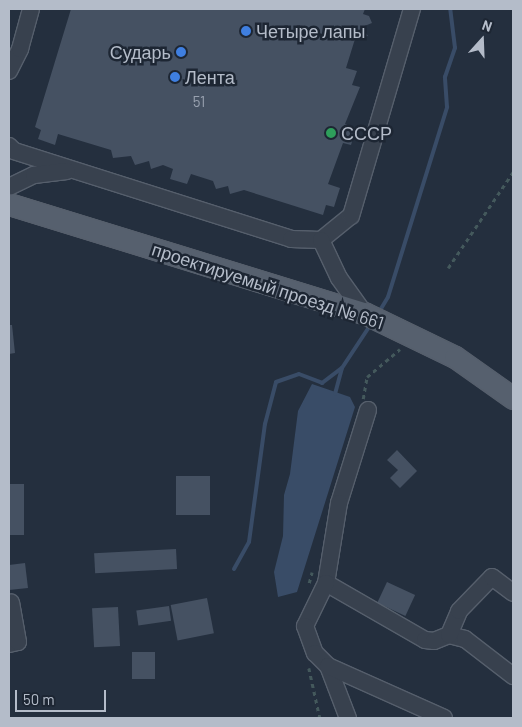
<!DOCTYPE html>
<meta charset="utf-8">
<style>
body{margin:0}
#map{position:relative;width:522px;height:727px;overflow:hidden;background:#242f3e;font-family:Barlow,sans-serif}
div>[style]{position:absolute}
.water>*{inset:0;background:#394c67}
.stream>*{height:4px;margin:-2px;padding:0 2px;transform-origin:2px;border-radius:2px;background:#394c67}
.building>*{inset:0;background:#455162;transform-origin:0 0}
.path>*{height:2.5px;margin-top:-1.25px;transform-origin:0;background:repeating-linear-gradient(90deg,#44595c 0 4px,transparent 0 8px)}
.roads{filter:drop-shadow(1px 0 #565f6c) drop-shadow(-1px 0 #565f6c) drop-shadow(0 1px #565f6c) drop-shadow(0 -1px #565f6c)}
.minor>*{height:16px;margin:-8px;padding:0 8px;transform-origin:8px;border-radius:8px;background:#38414e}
.major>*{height:21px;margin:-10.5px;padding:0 10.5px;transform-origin:10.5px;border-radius:10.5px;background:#56606e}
.dots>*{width:14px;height:14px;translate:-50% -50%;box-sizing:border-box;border:2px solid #1d2633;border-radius:50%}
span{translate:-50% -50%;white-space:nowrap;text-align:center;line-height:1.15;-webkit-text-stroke:5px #1d2633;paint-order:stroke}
.number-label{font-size:15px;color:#98a1af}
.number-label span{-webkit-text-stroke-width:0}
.poi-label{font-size:18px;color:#b4bcc9}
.left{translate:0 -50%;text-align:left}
.right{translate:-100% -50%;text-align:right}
.street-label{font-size:18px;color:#b4bcc9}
.frame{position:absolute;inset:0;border:10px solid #b4bcc9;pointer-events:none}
.north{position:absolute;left:457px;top:15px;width:50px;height:50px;-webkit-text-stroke:4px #1d2633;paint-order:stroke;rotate:20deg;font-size:14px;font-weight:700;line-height:20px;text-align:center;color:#b4bcc9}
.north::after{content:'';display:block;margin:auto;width:18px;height:22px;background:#b4bcc9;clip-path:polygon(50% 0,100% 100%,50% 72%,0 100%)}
.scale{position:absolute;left:15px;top:690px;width:91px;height:22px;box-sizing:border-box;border:2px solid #b4bcc9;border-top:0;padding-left:6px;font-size:15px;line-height:18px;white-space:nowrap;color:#b4bcc9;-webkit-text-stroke:4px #1d2633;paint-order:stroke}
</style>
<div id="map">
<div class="water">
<div style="clip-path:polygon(312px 384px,350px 397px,355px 407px,297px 592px,278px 597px,274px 572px,283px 536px,284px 495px,290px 474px,298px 411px)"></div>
</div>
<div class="stream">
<div style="left:379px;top:312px;width:17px;rotate:-59deg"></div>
<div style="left:388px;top:297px;width:199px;rotate:-72.7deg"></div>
<div style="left:447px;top:107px;width:30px;rotate:-94deg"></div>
<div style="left:445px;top:77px;width:31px;rotate:-71deg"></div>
<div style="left:455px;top:48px;width:39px;rotate:-97deg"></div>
<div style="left:335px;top:394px;width:27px;rotate:-75deg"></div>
<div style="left:342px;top:368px;width:53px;rotate:-56.6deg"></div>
<div style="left:234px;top:569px;width:31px;rotate:-61deg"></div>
<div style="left:249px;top:542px;width:119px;rotate:-82.3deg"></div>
<div style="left:265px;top:424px;width:43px;rotate:-75.3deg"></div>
<div style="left:276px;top:382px;width:24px;rotate:-19deg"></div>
<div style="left:299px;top:374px;width:25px;rotate:21deg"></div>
<div style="left:322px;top:383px;width:25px;rotate:-37deg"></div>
</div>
<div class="building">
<div style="clip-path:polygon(71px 9px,365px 9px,363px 14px,369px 16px,372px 23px,362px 27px,368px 36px,355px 39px,346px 68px,357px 71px,352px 85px,360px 87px,345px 124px,356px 128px,351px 145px,343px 143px,328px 184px,340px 188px,334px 207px,326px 205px,323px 215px,244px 190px,230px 194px,228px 186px,216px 189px,213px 181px,191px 174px,187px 184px,170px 179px,173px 169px,163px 165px,151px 169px,149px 161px,135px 165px,131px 156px,113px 158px,111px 150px,58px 134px,55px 145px,38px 139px,41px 130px,35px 127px)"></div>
<div style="clip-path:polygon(9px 325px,12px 325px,15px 353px,9px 354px)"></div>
<div style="clip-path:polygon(397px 450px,417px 471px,400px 488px,390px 478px,398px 470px,387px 460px)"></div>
<div style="left:176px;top:476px;width:34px;height:39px"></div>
<div style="left:9px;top:484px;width:15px;height:51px"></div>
<div style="left:176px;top:549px;width:20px;height:82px;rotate:87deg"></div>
<div style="clip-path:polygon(25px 563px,28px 588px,9px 590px,9px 565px)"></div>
<div style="left:387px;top:582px;width:31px;height:23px;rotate:25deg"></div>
<div style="left:207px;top:598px;width:36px;height:37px;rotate:79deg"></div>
<div style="left:169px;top:606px;width:15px;height:33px;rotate:82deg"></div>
<div style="left:118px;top:607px;width:39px;height:26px;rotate:87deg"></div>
<div style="left:132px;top:652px;width:23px;height:27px"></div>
</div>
<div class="path">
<div style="left:448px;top:268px;width:116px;rotate:-55.9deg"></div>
<div style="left:363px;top:399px;width:22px;rotate:-80deg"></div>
<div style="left:367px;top:377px;width:43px;rotate:-40.3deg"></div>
<div style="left:309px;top:583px;width:11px;rotate:-75deg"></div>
<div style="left:309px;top:668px;width:51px;rotate:77.6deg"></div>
</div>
<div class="roads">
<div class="minor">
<div style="left:9px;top:71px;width:25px;rotate:-63deg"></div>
<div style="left:20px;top:49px;width:41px;rotate:-74.6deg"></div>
<div style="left:9px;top:146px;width:7px;rotate:45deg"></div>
<div style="left:14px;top:151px;width:291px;rotate:17.6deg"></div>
<div style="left:291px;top:239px;width:30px;rotate:2deg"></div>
<div style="left:321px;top:240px;width:38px;rotate:-39deg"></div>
<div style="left:351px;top:216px;width:216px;rotate:-73.6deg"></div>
<div style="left:9px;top:187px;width:28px;rotate:-26deg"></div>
<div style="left:34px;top:175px;width:33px;rotate:-7deg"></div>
<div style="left:321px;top:240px;width:42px;rotate:64.7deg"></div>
<div style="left:339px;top:278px;width:43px;rotate:54.5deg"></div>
<div style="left:368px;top:410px;width:97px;rotate:107.3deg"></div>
<div style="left:339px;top:503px;width:81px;rotate:99.2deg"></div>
<div style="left:326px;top:583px;width:114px;rotate:29.9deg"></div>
<div style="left:425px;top:640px;width:9px;rotate:6deg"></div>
<div style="left:434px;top:641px;width:16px;rotate:-22deg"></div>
<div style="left:449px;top:635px;width:16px;rotate:14deg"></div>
<div style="left:465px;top:639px;width:61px;rotate:37.6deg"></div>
<div style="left:326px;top:583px;width:48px;rotate:116deg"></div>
<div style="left:305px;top:626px;width:29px;rotate:70deg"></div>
<div style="left:315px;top:653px;width:18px;rotate:45deg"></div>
<div style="left:328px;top:666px;width:56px;rotate:69deg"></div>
<div style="left:449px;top:635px;width:26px;rotate:-67deg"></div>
<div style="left:459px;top:611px;width:47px;rotate:-45.9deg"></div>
<div style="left:492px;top:577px;width:26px;rotate:37deg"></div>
<div style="left:9px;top:644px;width:9px;rotate:-13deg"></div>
<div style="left:18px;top:642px;width:40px;rotate:-100deg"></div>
<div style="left:328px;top:666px;width:127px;rotate:24.1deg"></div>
</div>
<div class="major">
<div style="left:9px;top:204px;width:371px;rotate:17.1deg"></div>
<div style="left:364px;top:313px;width:101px;rotate:25.8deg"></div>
<div style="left:455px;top:357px;width:71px;rotate:35.3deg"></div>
</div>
</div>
<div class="dots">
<div style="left:246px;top:31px;background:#3f7fe0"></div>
<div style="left:181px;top:52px;background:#3f7fe0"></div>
<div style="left:175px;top:77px;background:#3f7fe0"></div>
<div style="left:331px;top:133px;background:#2e9e5b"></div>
</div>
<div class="number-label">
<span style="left:199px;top:102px">51</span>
</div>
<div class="poi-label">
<span class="left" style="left:256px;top:31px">Четыре лапы</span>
<span class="right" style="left:171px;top:52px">Сударь</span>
<span class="left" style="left:185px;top:77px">Лента</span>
<span class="left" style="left:341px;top:133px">СССР</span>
</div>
<div class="street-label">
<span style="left:268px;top:286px;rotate:18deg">проектируемый проезд № 661</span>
</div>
<div class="frame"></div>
<div class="north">N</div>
<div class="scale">50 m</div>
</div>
